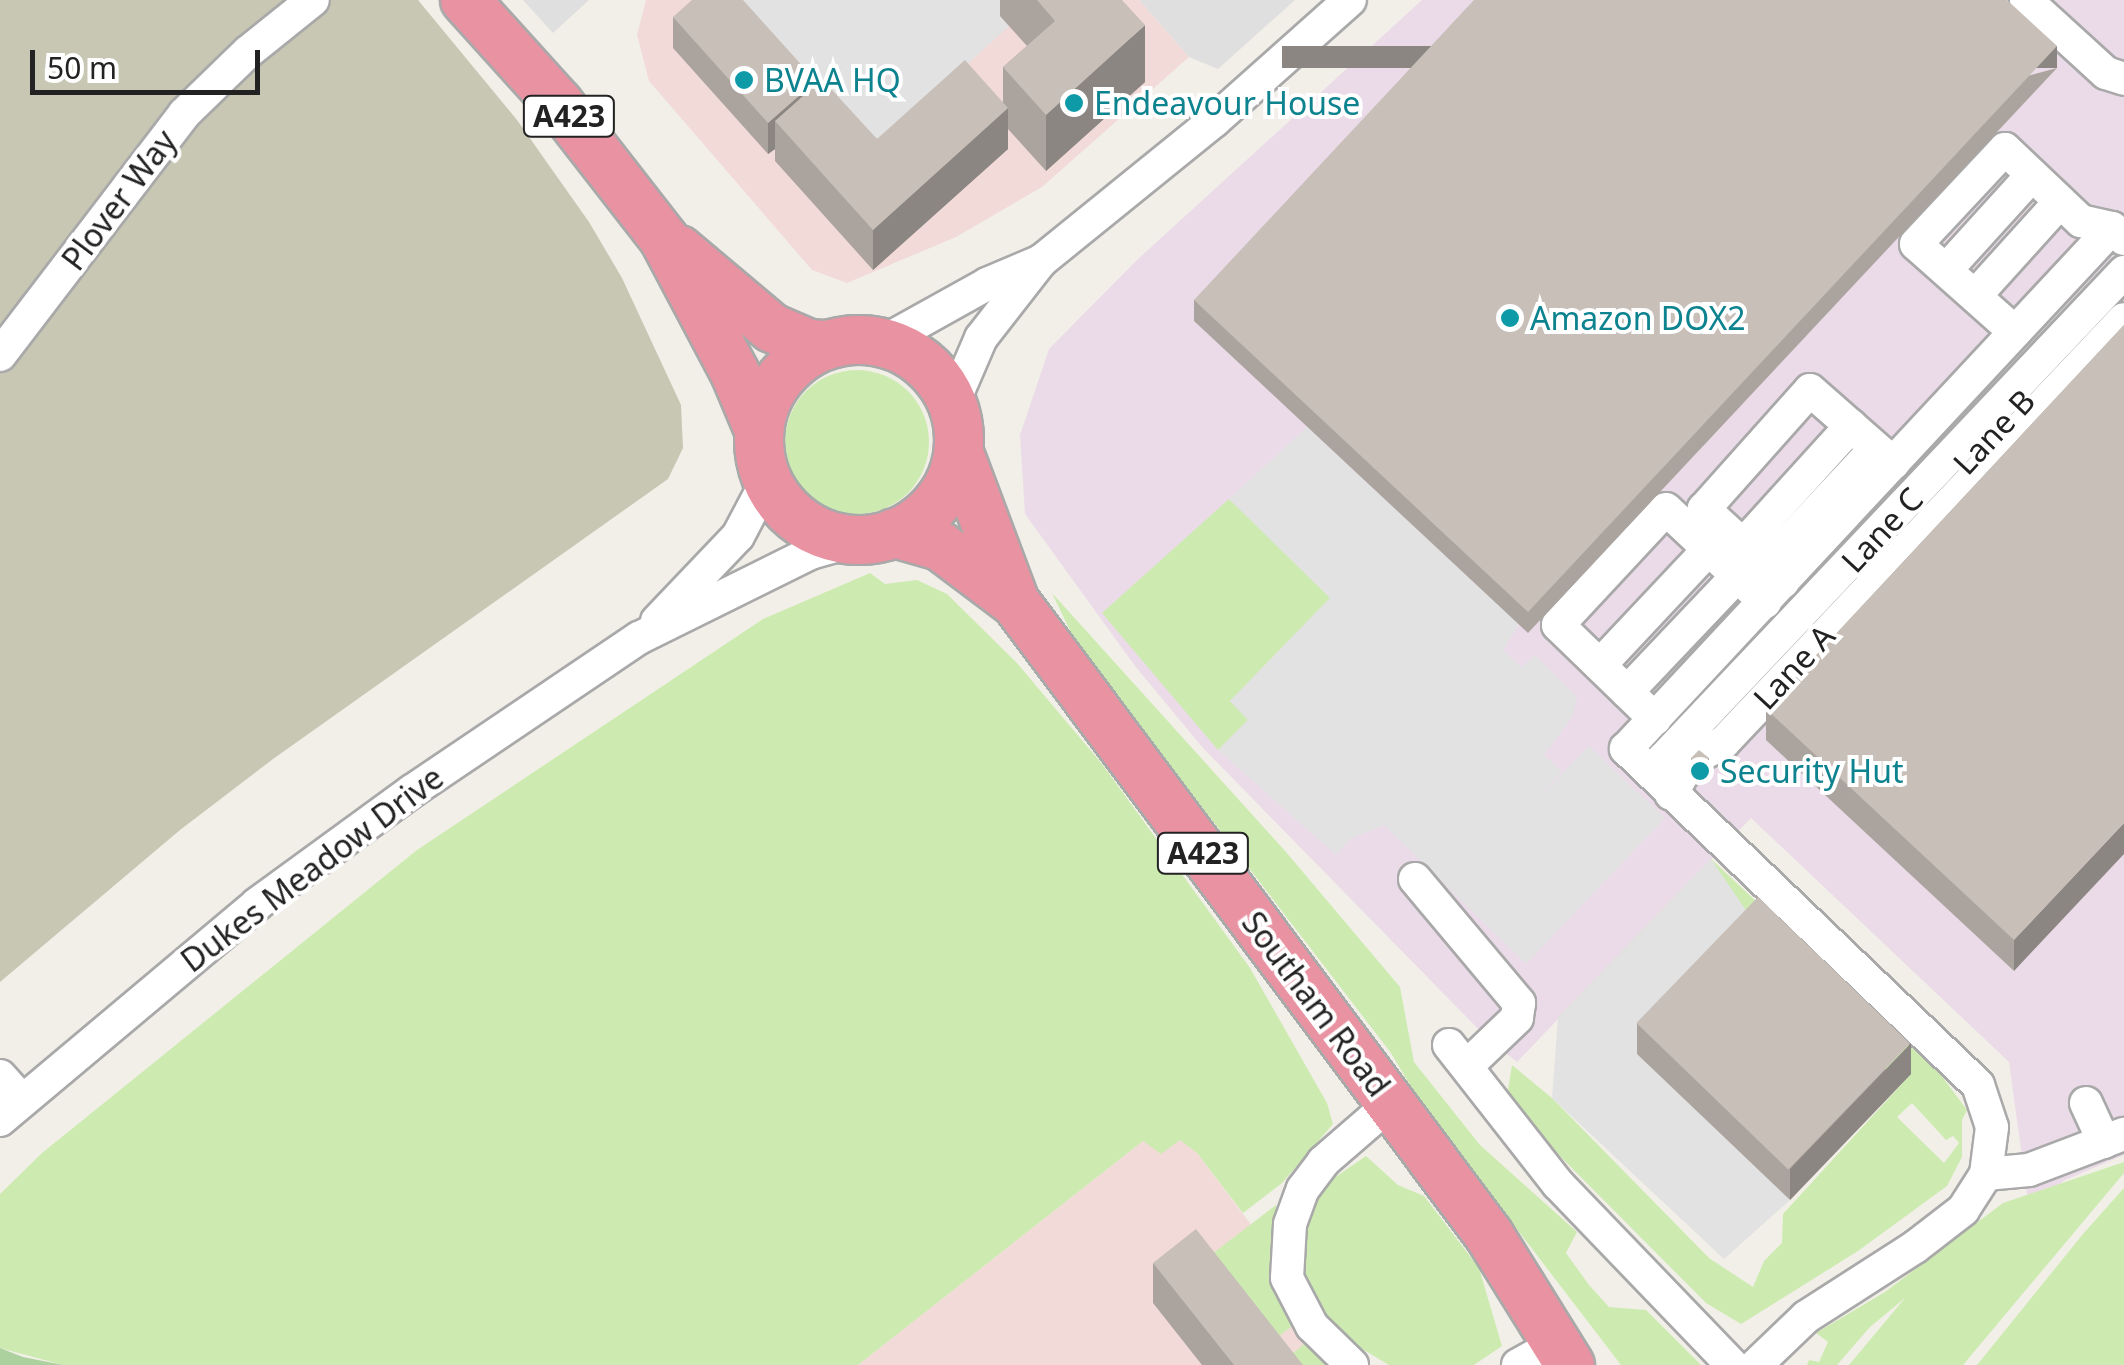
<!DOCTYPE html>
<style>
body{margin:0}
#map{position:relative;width:2124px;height:1365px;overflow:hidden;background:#f2efe9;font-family:"Noto Sans",sans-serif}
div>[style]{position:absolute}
.residential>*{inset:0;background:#e0dfdf}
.commercial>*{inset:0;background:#f2dad9}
.industrial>*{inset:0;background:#ebdbe8}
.construction>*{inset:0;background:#c7c7b4}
.grass>*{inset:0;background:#cdebb0}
.round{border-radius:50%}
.forest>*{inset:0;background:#add19e}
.parking>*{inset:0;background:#e2e2e2}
.roads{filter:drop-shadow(2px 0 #a9a9a9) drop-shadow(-2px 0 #a9a9a9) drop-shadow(0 2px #a9a9a9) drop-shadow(0 -2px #a9a9a9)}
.minor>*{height:32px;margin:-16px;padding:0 16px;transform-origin:16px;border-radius:16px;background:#fff}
.highway>*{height:48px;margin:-24px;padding:0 24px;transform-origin:24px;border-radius:24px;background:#e892a2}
.highway>.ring{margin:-24px;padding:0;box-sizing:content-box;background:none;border:48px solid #e892a2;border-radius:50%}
.wall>*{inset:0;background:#aba49e}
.shaded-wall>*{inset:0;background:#8b8681;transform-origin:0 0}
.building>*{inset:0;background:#c7bfb8;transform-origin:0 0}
.dots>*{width:28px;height:28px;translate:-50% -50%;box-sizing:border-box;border:5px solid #fff;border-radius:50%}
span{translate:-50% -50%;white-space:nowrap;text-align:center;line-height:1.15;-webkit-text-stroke:8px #fff;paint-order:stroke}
.shield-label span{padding:2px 8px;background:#fff;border:2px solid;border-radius:8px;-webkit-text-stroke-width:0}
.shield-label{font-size:30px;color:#222;font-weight:700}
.culture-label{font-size:32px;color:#0d838f}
.left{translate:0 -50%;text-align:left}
.street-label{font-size:32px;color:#222}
.scale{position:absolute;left:30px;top:50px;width:230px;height:45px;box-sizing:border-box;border:5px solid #222;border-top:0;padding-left:12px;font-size:30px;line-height:35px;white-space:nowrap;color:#222;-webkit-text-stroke:8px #fff;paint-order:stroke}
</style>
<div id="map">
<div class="residential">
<div style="clip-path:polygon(523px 0,589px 0,553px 33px)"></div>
<div style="clip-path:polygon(1139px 0,1295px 0,1218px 69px,1189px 57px)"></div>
</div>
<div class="commercial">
<div style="clip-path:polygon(646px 0,1139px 0,1189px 57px,1042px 187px,956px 237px,847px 283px,812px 270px,649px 81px,637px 35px)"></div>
<div style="clip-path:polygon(1180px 1139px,1197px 1153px,1357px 1365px,858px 1365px,1143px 1141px)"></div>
</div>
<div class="industrial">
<div style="clip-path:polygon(1422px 0,2124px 0,2124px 1155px,2065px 1180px,2029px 1208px,2009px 1062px,1751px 818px,1517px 1062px,1488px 1039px,1203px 748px,1135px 666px,1025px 514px,1020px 435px,1049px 349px,1137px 260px)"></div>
</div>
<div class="construction">
<div style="clip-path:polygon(0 0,418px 0,517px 120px,589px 222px,622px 278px,681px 405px,683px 448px,668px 479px,273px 759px,180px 830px,0 982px)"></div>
</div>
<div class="grass">
<div class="round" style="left:785px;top:370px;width:144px;height:144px"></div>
<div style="clip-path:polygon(1229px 499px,1331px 597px,1230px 701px,1248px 720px,1218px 750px,1102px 613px)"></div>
<div style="clip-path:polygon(870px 573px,885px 584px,917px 580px,947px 594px,1017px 663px,1102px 764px,1250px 968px,1327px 1103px,1333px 1124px,1282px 1183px,1243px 1213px,1197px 1153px,1180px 1140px,1161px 1154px,1143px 1141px,858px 1365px,63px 1365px,0 1348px,0 1194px,42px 1153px,417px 850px,763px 619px)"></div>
<div style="clip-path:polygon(1052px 593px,1286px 852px,1400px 987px,1414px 1062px,1480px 1145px,1577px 1232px,1566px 1253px,1589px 1285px,1609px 1307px,1646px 1310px,1701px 1365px,1621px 1365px,1422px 1105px,1391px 1053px,1076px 643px)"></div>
<div style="clip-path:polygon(evenodd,1711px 859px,1941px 1075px,1967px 1110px,1962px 1120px,1962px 1157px,1947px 1186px,1858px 1251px,1741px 1324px,1706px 1303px,1506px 1102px,1512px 1065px,1552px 1098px,1709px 1258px,1753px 1287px,1764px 1261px,1782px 1243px,1783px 1214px,1911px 1074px,1558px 1018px,1711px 859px,1912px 1103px,1946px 1140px,1953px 1136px,1959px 1143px,1944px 1163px,1897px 1117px,1912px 1103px)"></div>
<div style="clip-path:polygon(1366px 1156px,1398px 1185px,1424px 1196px,1479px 1268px,1502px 1346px,1474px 1365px,1389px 1365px,1339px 1335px,1319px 1311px,1306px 1284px,1301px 1246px,1308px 1215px,1331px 1180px)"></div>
<div style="clip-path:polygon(2124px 1162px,2124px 1173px,1963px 1365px,1849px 1365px,1905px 1298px,1870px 1327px,1837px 1365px,1807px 1365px,1809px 1360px,1819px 1362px,1828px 1342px,1816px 1333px,1885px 1292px,2003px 1203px)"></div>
<div style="clip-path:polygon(2124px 1188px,2124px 1365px,1977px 1365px,2083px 1234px)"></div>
<div style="clip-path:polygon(1276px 1205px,1296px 1323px,1278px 1337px,1212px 1254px)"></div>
<div style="clip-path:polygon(1309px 1340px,1330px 1365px,1300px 1365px,1292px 1354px)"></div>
</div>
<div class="forest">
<div style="clip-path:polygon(0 1348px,23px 1357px,63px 1365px,0 1365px)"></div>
</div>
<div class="parking">
<div style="clip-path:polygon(726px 0,1019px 0,1009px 26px,879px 145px,840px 139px)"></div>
<div style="clip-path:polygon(1307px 427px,1519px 624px,1503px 650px,1521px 667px,1535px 655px,1577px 697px,1573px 716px,1544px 755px,1562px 771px,1536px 800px,1589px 746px,1665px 818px,1526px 964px,1384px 825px,1350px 839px,1336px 855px,1218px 750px,1248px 720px,1230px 701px,1330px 598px,1229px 499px)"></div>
<div style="clip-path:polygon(1711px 859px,1758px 928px,1638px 1054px,1790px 1200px,1724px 1259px,1552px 1098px,1558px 1018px)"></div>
</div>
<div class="roads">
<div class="minor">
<div style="left:2026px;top:0;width:108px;rotate:42.4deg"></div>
<div style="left:2106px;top:73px;width:19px;rotate:18deg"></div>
<div style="left:1946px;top:270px;width:128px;rotate:-47.8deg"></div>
<div style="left:1975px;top:296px;width:127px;rotate:-47.9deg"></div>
<div style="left:2015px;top:332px;width:132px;rotate:-138.4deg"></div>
<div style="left:1916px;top:244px;width:130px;rotate:-46.9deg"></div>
<div style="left:2005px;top:149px;width:105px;rotate:43.5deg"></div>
<div style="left:2081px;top:221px;width:32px;rotate:13deg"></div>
<div style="left:883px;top:342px;width:119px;rotate:-29.1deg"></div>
<div style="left:987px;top:284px;width:59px;rotate:-23.1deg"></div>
<div style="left:0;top:355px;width:303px;rotate:-52.6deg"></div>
<div style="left:184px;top:114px;width:89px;rotate:-44.1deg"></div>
<div style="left:248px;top:52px;width:83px;rotate:-38.7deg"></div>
<div style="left:953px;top:403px;width:71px;rotate:-66.7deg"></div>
<div style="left:981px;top:338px;width:98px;rotate:-52.1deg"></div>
<div style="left:1041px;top:261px;width:223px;rotate:-39deg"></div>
<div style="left:1214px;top:121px;width:182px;rotate:-41.7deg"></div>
<div style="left:1743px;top:545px;width:161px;rotate:-47.8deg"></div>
<div style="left:1766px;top:566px;width:161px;rotate:-47deg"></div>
<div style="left:1783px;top:582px;width:108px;rotate:-137.3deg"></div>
<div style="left:1704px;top:509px;width:159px;rotate:-48.3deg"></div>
<div style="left:1810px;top:390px;width:111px;rotate:41.3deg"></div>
<div style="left:657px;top:621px;width:117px;rotate:-46.4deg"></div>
<div style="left:738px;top:536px;width:62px;rotate:-62.2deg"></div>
<div style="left:1600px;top:665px;width:159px;rotate:-46.8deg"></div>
<div style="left:1627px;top:692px;width:160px;rotate:-46.5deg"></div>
<div style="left:1655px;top:719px;width:135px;rotate:-135.9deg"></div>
<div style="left:1558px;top:625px;width:158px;rotate:-47deg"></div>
<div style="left:1666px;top:509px;width:136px;rotate:43.2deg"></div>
<div style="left:1676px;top:786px;width:29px;rotate:-61deg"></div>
<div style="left:1690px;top:761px;width:39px;rotate:-29deg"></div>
<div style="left:1724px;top:742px;width:582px;rotate:-46.6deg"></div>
<div style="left:1671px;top:794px;width:36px;rotate:-103deg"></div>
<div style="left:1663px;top:759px;width:671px;rotate:-46.57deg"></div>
<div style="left:1415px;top:879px;width:162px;rotate:50deg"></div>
<div style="left:1519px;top:1003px;width:15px;rotate:98deg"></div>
<div style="left:1517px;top:1018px;width:69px;rotate:136.2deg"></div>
<div style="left:1449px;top:1045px;width:177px;rotate:51.9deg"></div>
<div style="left:1558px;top:1184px;width:251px;rotate:46.1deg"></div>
<div style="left:0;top:1076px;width:31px;rotate:48deg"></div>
<div style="left:2086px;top:1103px;width:43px;rotate:65.2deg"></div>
<div style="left:0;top:1120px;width:336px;rotate:-40deg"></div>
<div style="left:257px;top:904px;width:192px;rotate:-36.1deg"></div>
<div style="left:412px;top:791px;width:274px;rotate:-34deg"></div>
<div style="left:639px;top:638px;width:191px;rotate:-26.4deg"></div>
<div style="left:810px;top:553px;width:49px;rotate:-15.5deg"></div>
<div style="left:1986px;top:1174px;width:43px;rotate:-5.3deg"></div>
<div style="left:2029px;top:1170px;width:102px;rotate:-20.8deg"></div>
<div style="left:1352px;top:1365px;width:56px;rotate:-135.7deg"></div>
<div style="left:1312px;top:1326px;width:54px;rotate:-117.5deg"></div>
<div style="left:1287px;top:1278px;width:54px;rotate:-86.8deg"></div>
<div style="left:1290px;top:1224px;width:37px;rotate:-70deg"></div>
<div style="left:1303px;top:1189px;width:34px;rotate:-53deg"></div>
<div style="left:1323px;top:1162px;width:90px;rotate:-40.9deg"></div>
<div style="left:1518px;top:1365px;width:43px;rotate:-28.9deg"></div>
<div style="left:1756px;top:1365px;width:69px;rotate:-43.8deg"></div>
<div style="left:1806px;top:1317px;width:130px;rotate:-32.7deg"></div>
<div style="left:1915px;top:1247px;width:61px;rotate:-37.6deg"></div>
<div style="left:1963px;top:1210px;width:43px;rotate:-57.4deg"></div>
<div style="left:1986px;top:1174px;width:47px;rotate:-82.7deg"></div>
<div style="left:1992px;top:1127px;width:44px;rotate:-108.4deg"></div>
<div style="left:1978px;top:1085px;width:487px;rotate:-136.3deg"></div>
<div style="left:1626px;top:749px;width:712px;rotate:-46.99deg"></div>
<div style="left:2112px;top:228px;width:16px;rotate:43deg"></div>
</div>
<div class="highway">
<div style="left:465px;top:0;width:140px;rotate:47.9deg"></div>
<div style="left:559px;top:104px;width:171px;rotate:52.1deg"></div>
<div style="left:664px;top:239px;width:152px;rotate:62.1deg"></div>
<div style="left:735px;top:373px;width:62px;rotate:67.2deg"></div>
<div style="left:679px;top:250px;width:121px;rotate:40deg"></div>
<div style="left:772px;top:328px;width:40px;rotate:23.4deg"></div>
<div style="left:809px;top:344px;width:15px;rotate:4deg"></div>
<div class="ring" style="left:759px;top:340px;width:152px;height:152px"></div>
<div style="left:959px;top:453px;width:159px;rotate:69.4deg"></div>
<div style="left:1015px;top:602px;width:791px;rotate:53.17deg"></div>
<div style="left:1489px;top:1235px;width:153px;rotate:58.1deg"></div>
<div style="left:894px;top:533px;width:48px;rotate:15.8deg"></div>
<div style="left:940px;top:546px;width:90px;rotate:36.9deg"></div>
</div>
</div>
<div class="wall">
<div style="clip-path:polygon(1000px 0,1122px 0,1145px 82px,1046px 171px,1008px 129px,1008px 149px,873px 270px,775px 161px,775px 149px,768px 154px,673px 48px,673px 17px,816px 85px,877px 139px,1003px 103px,1003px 67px,1027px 46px,1000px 16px)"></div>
<div style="clip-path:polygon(2057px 68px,1528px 633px,1194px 321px,1194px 300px)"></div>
<div style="clip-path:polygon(2124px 325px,2014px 971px,1766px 740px,1766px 709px)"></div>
<div style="clip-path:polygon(1691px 758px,1709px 769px,1700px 778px,1691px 769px)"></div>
<div style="clip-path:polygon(1637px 1023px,1911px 1074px,1790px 1200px,1637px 1054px)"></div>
<div style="clip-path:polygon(1153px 1263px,1303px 1365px,1202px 1365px,1153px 1303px)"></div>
</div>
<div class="shaded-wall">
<div style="clip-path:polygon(1145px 25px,1145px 82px,1046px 171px,1046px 115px)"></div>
<div style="left:2057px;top:46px;width:22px;height:775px;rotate:90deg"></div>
<div style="clip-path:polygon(816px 81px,816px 112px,775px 121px,775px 149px,768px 154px,768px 123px)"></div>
<div style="clip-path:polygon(1008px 108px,1008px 149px,873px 270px,873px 230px)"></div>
<div style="clip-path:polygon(1709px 758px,1709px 769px,1700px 778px,1700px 768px)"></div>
<div style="clip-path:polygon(2124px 823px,2124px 854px,2014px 971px,2014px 940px)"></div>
<div style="clip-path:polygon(1911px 1043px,1911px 1074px,1790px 1200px,1790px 1169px)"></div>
</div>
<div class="building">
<div style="clip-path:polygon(692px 0,743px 0,816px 81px,768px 123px,673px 17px)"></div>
<div style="clip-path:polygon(1037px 0,1122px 0,1145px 25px,1046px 115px,1003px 67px,1055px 21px)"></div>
<div style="clip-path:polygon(1474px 0,2007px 0,2057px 46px,1528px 612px,1194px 300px)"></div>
<div style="clip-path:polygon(965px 60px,1008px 108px,873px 230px,775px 121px,822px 79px,877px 139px)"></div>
<div style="clip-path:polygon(2124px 325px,2124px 823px,2014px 940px,1766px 709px)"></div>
<div style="clip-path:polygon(1699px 750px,1709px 758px,1700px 768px,1691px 758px)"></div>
<div style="left:1758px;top:897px;width:211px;height:175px;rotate:44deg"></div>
<div style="clip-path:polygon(1196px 1229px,1303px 1365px,1234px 1365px,1153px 1263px)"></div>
</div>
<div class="dots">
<div style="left:744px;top:80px;background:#0f9aa8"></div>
<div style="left:1074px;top:103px;background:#0f9aa8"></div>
<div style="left:1510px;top:318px;background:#0f9aa8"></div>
<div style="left:1700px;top:771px;background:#0f9aa8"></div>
</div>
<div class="shield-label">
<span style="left:569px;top:116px">A423</span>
<span style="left:1203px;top:853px">A423</span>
</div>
<div class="culture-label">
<span class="left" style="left:764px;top:80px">BVAA HQ</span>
<span class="left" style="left:1094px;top:103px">Endeavour House</span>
<span class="left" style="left:1530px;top:318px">Amazon DOX2</span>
<span class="left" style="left:1720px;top:771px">Security Hut</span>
</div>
<div class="street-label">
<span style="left:119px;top:200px;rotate:-53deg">Plover Way</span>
<span style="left:1994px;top:432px;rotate:-47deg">Lane B</span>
<span style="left:1882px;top:530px;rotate:-47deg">Lane C</span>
<span style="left:1794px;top:667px;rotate:-47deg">Lane A</span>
<span style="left:312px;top:869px;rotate:-37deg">Dukes Meadow Drive</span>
<span style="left:1316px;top:1004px;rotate:53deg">Southam Road</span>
</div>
<div class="scale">50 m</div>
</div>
